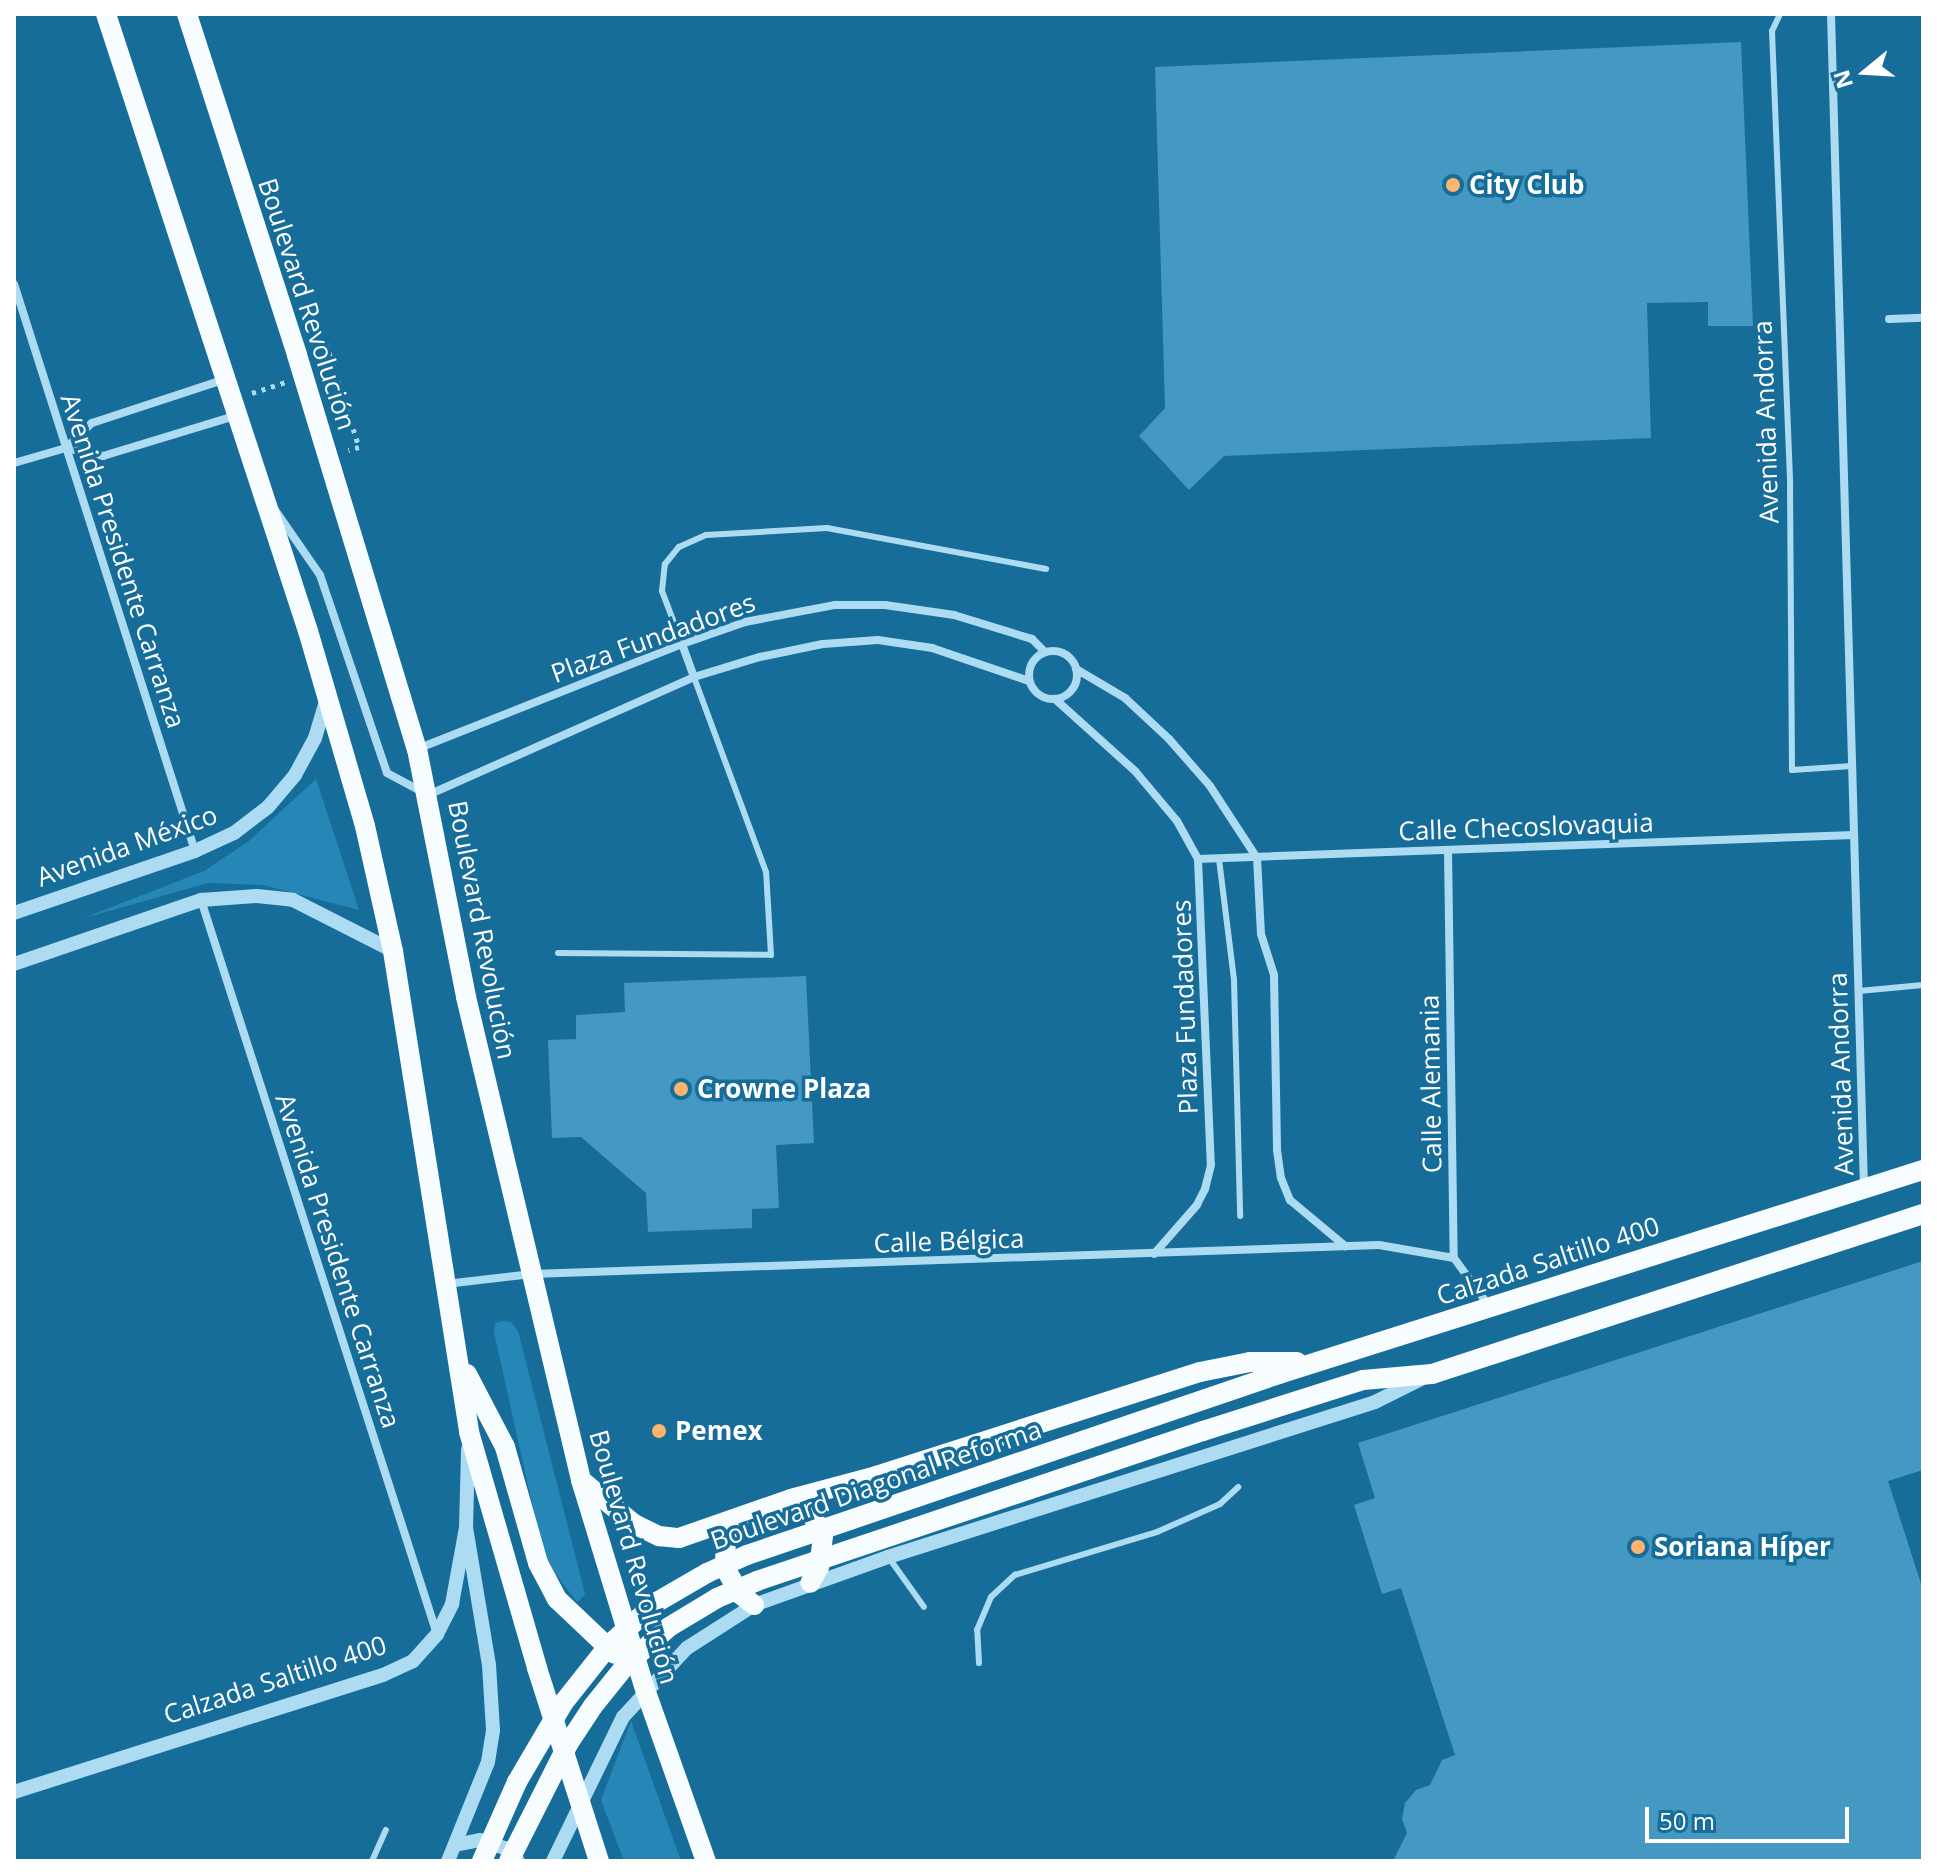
<!DOCTYPE html>
<meta charset="utf-8">
<style>
body{margin:0}
#map{position:relative;width:1937px;height:1875px;overflow:hidden;background:#176d9a;font-family:"Open Sans",sans-serif}
div>[style]{position:absolute}
.green>*{inset:0;background:#2687b6}
.building>*{inset:0;background:#4498c2}
.path>*{height:5px;margin-top:-2.5px;transform-origin:0;background:repeating-linear-gradient(90deg,#acdbf2 0 4px,transparent 0 10px)}
.service>*{height:6px;margin:-3px;padding:0 3px;transform-origin:3px;border-radius:3px;background:#acdbf2}
.minor>*{height:8px;margin:-4px;padding:0 4px;transform-origin:4px;border-radius:4px;background:#acdbf2}
.minor>.ring{margin:-4px;padding:0;box-sizing:content-box;background:none;border:8px solid #acdbf2;border-radius:50%}
.tertiary>*{height:14px;margin:-7px;padding:0 7px;transform-origin:7px;border-radius:7px;background:#acdbf2}
.primary>*{height:20px;margin:-10px;padding:0 10px;transform-origin:10px;border-radius:10px;background:#f7fcff}
.dots>*{width:22px;height:22px;translate:-50% -50%;box-sizing:border-box;border:4px solid #176d9a;border-radius:50%}
span{translate:-50% -50%;white-space:nowrap;text-align:center;line-height:1.15;-webkit-text-stroke:7px #176d9a;paint-order:stroke}
.poi-label{font-size:26px;color:#fff;font-weight:700}
.left{translate:0 -50%;text-align:left}
.street-label{font-size:26px;color:#fff}
.frame{position:absolute;inset:0;border:16px solid #fff;pointer-events:none}
.north{position:absolute;left:1825px;top:32px;width:80px;height:80px;-webkit-text-stroke:6px #176d9a;paint-order:stroke;rotate:252deg;font-size:22px;font-weight:700;line-height:32px;text-align:center;color:#fff}
.north::after{content:'';display:block;margin:auto;width:28px;height:36px;background:#fff;clip-path:polygon(50% 0,100% 100%,50% 72%,0 100%)}
.scale{position:absolute;left:1645px;top:1807px;width:204px;height:36px;box-sizing:border-box;border:4px solid #fff;border-top:0;padding-left:10px;font-size:24px;line-height:28px;white-space:nowrap;color:#fff;-webkit-text-stroke:6px #176d9a;paint-order:stroke}
</style>
<div id="map">
<div class="green">
<div style="clip-path:polygon(316px 779px,359px 910px,263px 885px,208px 883px,81px 919px,204px 871px,249px 841px)"></div>
<div style="clip-path:polygon(503px 1321px,511px 1322px,518px 1331px,582px 1582px,585px 1595px,577px 1602px,554px 1572px,541px 1544px,494px 1332px,495px 1323px)"></div>
<div style="clip-path:polygon(631px 1721px,681px 1861px,624px 1861px,601px 1800px)"></div>
</div>
<div class="building">
<div style="clip-path:polygon(1741px 42px,1753px 326px,1708px 326px,1708px 302px,1647px 303px,1651px 438px,1224px 456px,1189px 490px,1139px 436px,1165px 408px,1155px 67px)"></div>
<div style="clip-path:polygon(806px 976px,814px 1143px,776px 1145px,779px 1208px,752px 1209px,752px 1228px,648px 1232px,646px 1193px,581px 1137px,552px 1138px,548px 1040px,576px 1039px,576px 1015px,625px 1012px,624px 983px)"></div>
<div style="clip-path:polygon(1923px 1261px,1923px 1470px,1888px 1481px,1923px 1590px,1923px 1861px,1393px 1861px,1407px 1833px,1402px 1819px,1405px 1803px,1416px 1790px,1430px 1785px,1442px 1760px,1455px 1755px,1401px 1588px,1382px 1594px,1354px 1505px,1375px 1498px,1358px 1443px)"></div>
</div>
<div class="path">
<div style="left:320px;top:348px;width:3px;rotate:-108deg"></div>
<div style="left:319px;top:345px;width:7px;rotate:-16deg"></div>
<div style="left:326px;top:343px;width:109px;rotate:72.4deg"></div>
<div style="left:359px;top:447px;width:11px;rotate:165deg"></div>
<div style="left:252px;top:393px;width:35px;rotate:-18deg"></div>
</div>
<div class="service">
<div style="left:1780px;top:14px;width:19px;rotate:115deg"></div>
<div style="left:1772px;top:31px;width:453px;rotate:87.7deg"></div>
<div style="left:1790px;top:484px;width:286px;rotate:89.6deg"></div>
<div style="left:1792px;top:770px;width:60px;rotate:-3.8deg"></div>
<div style="left:682px;top:644px;width:57px;rotate:-110.7deg"></div>
<div style="left:662px;top:591px;width:27px;rotate:-84deg"></div>
<div style="left:665px;top:564px;width:22px;rotate:-51deg"></div>
<div style="left:679px;top:547px;width:30px;rotate:-24deg"></div>
<div style="left:706px;top:535px;width:121px;rotate:-3.3deg"></div>
<div style="left:827px;top:528px;width:223px;rotate:10.6deg"></div>
<div style="left:1219px;top:859px;width:122px;rotate:82.9deg"></div>
<div style="left:1234px;top:980px;width:236px;rotate:88.5deg"></div>
<div style="left:558px;top:953px;width:213px;rotate:0.5deg"></div>
<div style="left:771px;top:955px;width:83px;rotate:-93.4deg"></div>
<div style="left:766px;top:872px;width:208px;rotate:-110.3deg"></div>
<div style="left:1859px;top:991px;width:64px;rotate:-5.4deg"></div>
<div style="left:889px;top:1558px;width:60px;rotate:54.5deg"></div>
<div style="left:979px;top:1663px;width:33px;rotate:-93deg"></div>
<div style="left:977px;top:1630px;width:36px;rotate:-67deg"></div>
<div style="left:991px;top:1597px;width:33px;rotate:-43deg"></div>
<div style="left:1015px;top:1575px;width:148px;rotate:-16.8deg"></div>
<div style="left:1157px;top:1532px;width:69px;rotate:-24deg"></div>
<div style="left:1220px;top:1504px;width:25px;rotate:-43deg"></div>
<div style="left:372px;top:1861px;width:34px;rotate:-66deg"></div>
</div>
<div class="minor">
<div style="left:1831px;top:14px;width:1174px;rotate:88.39deg"></div>
<div style="left:14px;top:284px;width:595px;rotate:72.3deg"></div>
<div style="left:1889px;top:319px;width:34px;rotate:-2deg"></div>
<div style="left:66px;top:448px;width:38px;rotate:12deg"></div>
<div style="left:103px;top:456px;width:138px;rotate:-16.9deg"></div>
<div style="left:14px;top:463px;width:54px;rotate:-16.1deg"></div>
<div style="left:66px;top:448px;width:36px;rotate:-44deg"></div>
<div style="left:92px;top:423px;width:138px;rotate:-18.2deg"></div>
<div style="left:275px;top:510px;width:79px;rotate:55.3deg"></div>
<div style="left:320px;top:575px;width:209px;rotate:71.3deg"></div>
<div style="left:387px;top:773px;width:47px;rotate:28.2deg"></div>
<div style="left:428px;top:795px;width:291px;rotate:-23.9deg"></div>
<div style="left:694px;top:677px;width:69px;rotate:-16.9deg"></div>
<div style="left:760px;top:657px;width:64px;rotate:-11.7deg"></div>
<div style="left:823px;top:644px;width:55px;rotate:-4.2deg"></div>
<div style="left:878px;top:640px;width:55px;rotate:8.4deg"></div>
<div style="left:932px;top:648px;width:102px;rotate:18.8deg"></div>
<div style="left:682px;top:644px;width:35px;rotate:70deg"></div>
<div class="ring" style="left:1029px;top:651px;width:40px;height:40px"></div>
<div style="left:1076px;top:669px;width:57px;rotate:30.6deg"></div>
<div style="left:1125px;top:698px;width:60px;rotate:43deg"></div>
<div style="left:1169px;top:739px;width:62px;rotate:48.9deg"></div>
<div style="left:1210px;top:786px;width:86px;rotate:56.9deg"></div>
<div style="left:1257px;top:858px;width:76px;rotate:87deg"></div>
<div style="left:1261px;top:934px;width:43px;rotate:72.4deg"></div>
<div style="left:1274px;top:975px;width:175px;rotate:89deg"></div>
<div style="left:1277px;top:1150px;width:28px;rotate:82deg"></div>
<div style="left:1281px;top:1178px;width:24px;rotate:68deg"></div>
<div style="left:1290px;top:1200px;width:72px;rotate:39.9deg"></div>
<div style="left:1055px;top:699px;width:108px;rotate:42deg"></div>
<div style="left:1135px;top:771px;width:65px;rotate:50deg"></div>
<div style="left:1177px;top:821px;width:43px;rotate:61.1deg"></div>
<div style="left:1198px;top:859px;width:306px;rotate:87.6deg"></div>
<div style="left:1211px;top:1165px;width:25px;rotate:104deg"></div>
<div style="left:1205px;top:1189px;width:18px;rotate:117deg"></div>
<div style="left:1197px;top:1205px;width:65px;rotate:131.3deg"></div>
<div style="left:417px;top:749px;width:285px;rotate:-21.6deg"></div>
<div style="left:682px;top:644px;width:67px;rotate:-19.2deg"></div>
<div style="left:745px;top:622px;width:92px;rotate:-10.7deg"></div>
<div style="left:835px;top:605px;width:50px"></div>
<div style="left:885px;top:605px;width:70px;rotate:8.2deg"></div>
<div style="left:954px;top:615px;width:82px;rotate:17.1deg"></div>
<div style="left:1032px;top:639px;width:18px;rotate:45deg"></div>
<div style="left:1448px;top:850px;width:408px;rotate:89.2deg"></div>
<div style="left:1454px;top:1258px;width:59px;rotate:53.9deg"></div>
<div style="left:1198px;top:859px;width:656px;rotate:-2.1deg"></div>
<div style="left:201px;top:900px;width:771px;rotate:72.18deg"></div>
<div style="left:446px;top:1284px;width:87px;rotate:-6.6deg"></div>
<div style="left:532px;top:1274px;width:847px;rotate:-1.96deg"></div>
<div style="left:1379px;top:1245px;width:76px;rotate:9.8deg"></div>
</div>
<div class="tertiary">
<div style="left:14px;top:913px;width:191px;rotate:-18.9deg"></div>
<div style="left:195px;top:851px;width:43px;rotate:-24.8deg"></div>
<div style="left:234px;top:833px;width:43px;rotate:-37.4deg"></div>
<div style="left:268px;top:807px;width:42px;rotate:-49.8deg"></div>
<div style="left:295px;top:775px;width:42px;rotate:-61.6deg"></div>
<div style="left:315px;top:738px;width:42px;rotate:-73.3deg"></div>
<div style="left:14px;top:964px;width:198px;rotate:-18.9deg"></div>
<div style="left:201px;top:900px;width:56px;rotate:-4.1deg"></div>
<div style="left:257px;top:896px;width:36px;rotate:6deg"></div>
<div style="left:293px;top:900px;width:112px;rotate:27deg"></div>
<div style="left:14px;top:1792px;width:387px;rotate:-17.6deg"></div>
<div style="left:383px;top:1675px;width:33px;rotate:-25deg"></div>
<div style="left:413px;top:1661px;width:36px;rotate:-48deg"></div>
<div style="left:437px;top:1634px;width:34px;rotate:-63deg"></div>
<div style="left:452px;top:1604px;width:77px;rotate:-79.6deg"></div>
<div style="left:455px;top:1845px;width:25px;rotate:-11deg"></div>
<div style="left:480px;top:1840px;width:26px;rotate:18deg"></div>
<div style="left:505px;top:1848px;width:18px;rotate:45deg"></div>
<div style="left:448px;top:1861px;width:107px;rotate:-68deg"></div>
<div style="left:488px;top:1762px;width:32px;rotate:-81deg"></div>
<div style="left:493px;top:1730px;width:65px;rotate:-93.5deg"></div>
<div style="left:489px;top:1665px;width:139px;rotate:-99.5deg"></div>
<div style="left:466px;top:1528px;width:79px;rotate:-88.5deg"></div>
<div style="left:553px;top:1861px;width:160px;rotate:-64.1deg"></div>
<div style="left:623px;top:1717px;width:94px;rotate:-47.2deg"></div>
<div style="left:687px;top:1648px;width:80px;rotate:-32.7deg"></div>
<div style="left:754px;top:1605px;width:142px;rotate:-19.7deg"></div>
<div style="left:888px;top:1557px;width:511px;rotate:-17.65deg"></div>
<div style="left:1375px;top:1402px;width:51px;rotate:-26.6deg"></div>
</div>
<div class="primary">
<div style="left:106px;top:14px;width:649px;rotate:71.87deg"></div>
<div style="left:308px;top:631px;width:203px;rotate:73.7deg"></div>
<div style="left:365px;top:826px;width:128px;rotate:77.4deg"></div>
<div style="left:393px;top:951px;width:487px;rotate:81deg"></div>
<div style="left:469px;top:1432px;width:246px;rotate:73.9deg"></div>
<div style="left:537px;top:1668px;width:203px;rotate:72.2deg"></div>
<div style="left:187px;top:14px;width:358px;rotate:72.1deg"></div>
<div style="left:297px;top:355px;width:412px;rotate:73.1deg"></div>
<div style="left:417px;top:749px;width:253px;rotate:78.8deg"></div>
<div style="left:466px;top:997px;width:497px;rotate:76.6deg"></div>
<div style="left:581px;top:1480px;width:222px;rotate:73deg"></div>
<div style="left:646px;top:1692px;width:179px;rotate:70.5deg"></div>
<div style="left:467px;top:1374px;width:82px;rotate:62.5deg"></div>
<div style="left:505px;top:1447px;width:121px;rotate:74.1deg"></div>
<div style="left:538px;top:1563px;width:41px;rotate:62.2deg"></div>
<div style="left:557px;top:1599px;width:80px;rotate:43.5deg"></div>
<div style="left:582px;top:1481px;width:67px;rotate:39.6deg"></div>
<div style="left:634px;top:1524px;width:28px;rotate:26deg"></div>
<div style="left:659px;top:1536px;width:20px;rotate:6deg"></div>
<div style="left:679px;top:1538px;width:119px;rotate:-19.2deg"></div>
<div style="left:791px;top:1499px;width:88px;rotate:-15.1deg"></div>
<div style="left:876px;top:1476px;width:340px;rotate:-17.8deg"></div>
<div style="left:1200px;top:1372px;width:51px;rotate:-11.3deg"></div>
<div style="left:1250px;top:1362px;width:47px"></div>
<div style="left:791px;top:1499px;width:21px;rotate:29deg"></div>
<div style="left:809px;top:1509px;width:30px;rotate:63deg"></div>
<div style="left:823px;top:1536px;width:31px;rotate:97deg"></div>
<div style="left:819px;top:1567px;width:18px;rotate:119deg"></div>
<div style="left:735px;top:1520px;width:18px;rotate:119deg"></div>
<div style="left:726px;top:1536px;width:32px;rotate:92deg"></div>
<div style="left:725px;top:1568px;width:30px;rotate:60deg"></div>
<div style="left:740px;top:1594px;width:18px;rotate:38deg"></div>
<div style="left:482px;top:1861px;width:86px;rotate:-66.1deg"></div>
<div style="left:517px;top:1782px;width:93px;rotate:-59.6deg"></div>
<div style="left:564px;top:1702px;width:74px;rotate:-51.6deg"></div>
<div style="left:610px;top:1644px;width:63px;rotate:-41.8deg"></div>
<div style="left:657px;top:1602px;width:58px;rotate:-30.1deg"></div>
<div style="left:707px;top:1573px;width:44px;rotate:-24.2deg"></div>
<div style="left:747px;top:1555px;width:562px;rotate:-18.79deg"></div>
<div style="left:1279px;top:1374px;width:676px;rotate:-17.58deg"></div>
<div style="left:509px;top:1861px;width:131px;rotate:-63.2deg"></div>
<div style="left:568px;top:1744px;width:45px;rotate:-56.7deg"></div>
<div style="left:593px;top:1706px;width:53px;rotate:-51.2deg"></div>
<div style="left:626px;top:1665px;width:57px;rotate:-41.5deg"></div>
<div style="left:669px;top:1627px;width:56px;rotate:-31.1deg"></div>
<div style="left:717px;top:1598px;width:43px;rotate:-23deg"></div>
<div style="left:757px;top:1581px;width:471px;rotate:-18.6deg"></div>
<div style="left:1203px;top:1431px;width:168px;rotate:-17.7deg"></div>
<div style="left:1363px;top:1380px;width:69px;rotate:-5deg"></div>
<div style="left:1432px;top:1374px;width:516px;rotate:-18.05deg"></div>
</div>
<div class="dots">
<div style="left:1453px;top:185px;background:#ffb46d"></div>
<div style="left:681px;top:1089px;background:#ffb46d"></div>
<div style="left:659px;top:1431px;background:#ffb46d"></div>
<div style="left:1638px;top:1547px;background:#ffb46d"></div>
</div>
<div class="poi-label">
<span class="left" style="left:1469px;top:185px">City Club</span>
<span class="left" style="left:697px;top:1089px">Crowne Plaza</span>
<span class="left" style="left:675px;top:1431px">Pemex</span>
<span class="left" style="left:1654px;top:1547px">Soriana Híper</span>
</div>
<div class="street-label">
<span style="left:307px;top:304px;rotate:72deg">Boulevard Revolución</span>
<span style="left:1766px;top:422px;rotate:-92deg">Avenida Andorra</span>
<span style="left:123px;top:561px;rotate:72deg">Avenida Presidente Carranza</span>
<span style="left:653px;top:638px;rotate:-20deg">Plaza Fundadores</span>
<span style="left:1526px;top:827px;rotate:-2deg">Calle Checoslovaquia</span>
<span style="left:127px;top:846px;rotate:-20deg">Avenida México</span>
<span style="left:482px;top:930px;rotate:79deg">Boulevard Revolución</span>
<span style="left:1185px;top:1007px;rotate:-92deg">Plaza Fundadores</span>
<span style="left:1841px;top:1074px;rotate:-92deg">Avenida Andorra</span>
<span style="left:1431px;top:1084px;rotate:-91deg">Calle Alemania</span>
<span style="left:949px;top:1241px;rotate:-2deg">Calle Bélgica</span>
<span style="left:338px;top:1261px;rotate:72deg">Avenida Presidente Carranza</span>
<span style="left:1548px;top:1261px;rotate:-18deg">Calzada Saltillo 400</span>
<span style="left:876px;top:1485px;rotate:-19deg">Boulevard Diagonal Reforma</span>
<span style="left:634px;top:1557px;rotate:74deg">Boulevard Revolución</span>
<span style="left:275px;top:1680px;rotate:-18deg">Calzada Saltillo 400</span>
</div>
<div class="frame"></div>
<div class="north">N</div>
<div class="scale">50 m</div>
</div>
